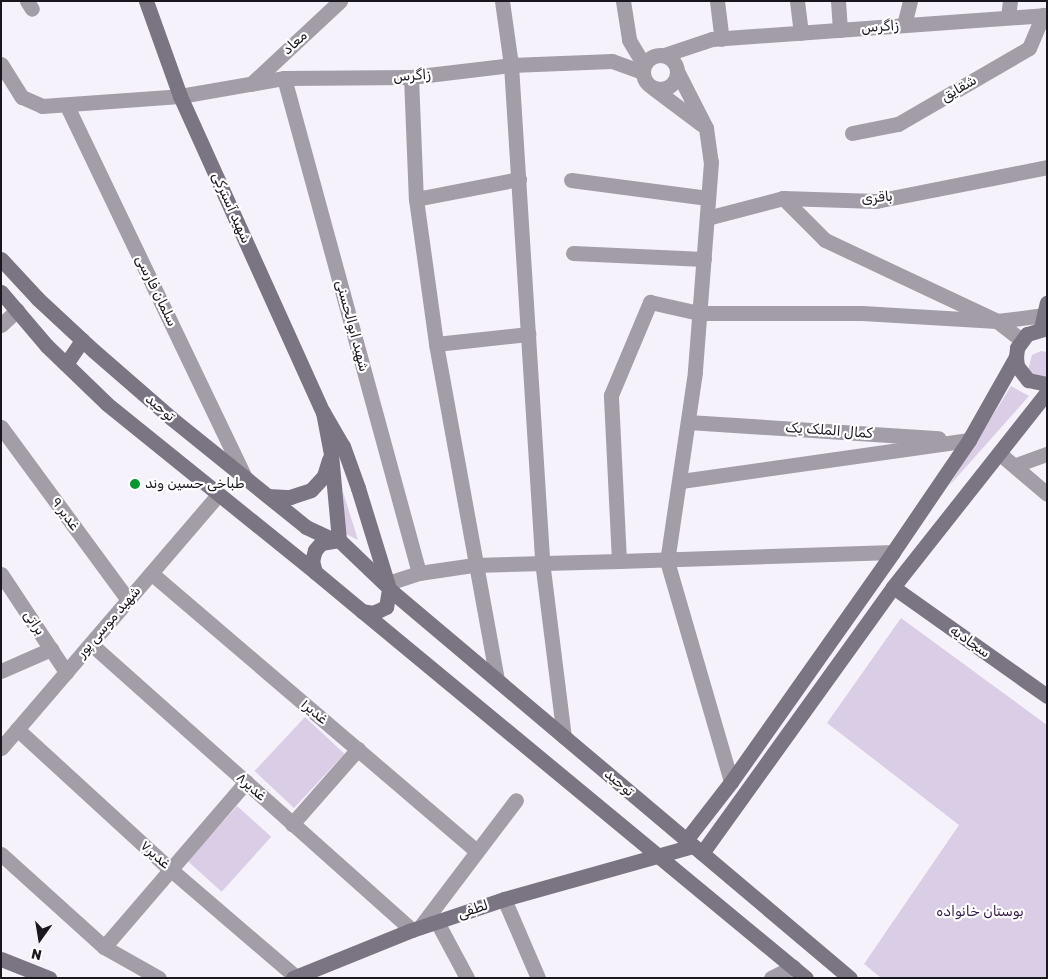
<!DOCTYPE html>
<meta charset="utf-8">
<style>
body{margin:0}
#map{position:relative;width:1048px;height:979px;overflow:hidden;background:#f6f2fc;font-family:Rubik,Vazirmatn,sans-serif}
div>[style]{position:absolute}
.green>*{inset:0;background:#d9cee6;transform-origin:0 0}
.street>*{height:15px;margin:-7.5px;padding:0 7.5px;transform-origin:7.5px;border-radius:7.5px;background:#a29da7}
.street>.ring{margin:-7.5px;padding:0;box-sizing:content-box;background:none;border:15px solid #a29da7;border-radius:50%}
.secondary>*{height:15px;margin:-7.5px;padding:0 7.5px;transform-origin:7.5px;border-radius:7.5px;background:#7a7483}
.dots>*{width:14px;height:14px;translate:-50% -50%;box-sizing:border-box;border:2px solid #fff;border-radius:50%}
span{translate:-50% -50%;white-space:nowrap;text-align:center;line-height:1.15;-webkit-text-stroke:4.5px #fff;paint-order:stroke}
.street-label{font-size:14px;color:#1a171f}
.poi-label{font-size:14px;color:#1a171f}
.left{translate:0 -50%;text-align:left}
.park-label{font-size:14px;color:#351c4c}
.frame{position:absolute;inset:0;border:2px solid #1a171f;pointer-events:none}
.north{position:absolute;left:15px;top:914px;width:50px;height:50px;-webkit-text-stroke:4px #fff;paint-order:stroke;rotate:193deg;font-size:14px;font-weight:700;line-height:20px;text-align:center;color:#1a171f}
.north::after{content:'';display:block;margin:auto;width:18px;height:22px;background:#1a171f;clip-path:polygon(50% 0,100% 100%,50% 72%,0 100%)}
</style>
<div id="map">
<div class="green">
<div style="clip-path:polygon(1041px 351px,1047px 352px,1047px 380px,1039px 381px,1028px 370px,1032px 355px)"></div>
<div style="clip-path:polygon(1011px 386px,1029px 396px,949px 486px)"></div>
<div style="clip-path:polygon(343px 492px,358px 540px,344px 533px)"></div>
<div style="clip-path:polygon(901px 618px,1047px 725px,1047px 978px,881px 978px,864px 964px,959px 825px,827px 723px)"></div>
<div style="left:305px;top:717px;width:54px;height:74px;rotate:43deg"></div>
<div style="left:237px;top:806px;width:46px;height:74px;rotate:42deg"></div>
</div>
<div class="street">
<div style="left:27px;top:1px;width:9px;rotate:58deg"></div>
<div style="left:502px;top:1px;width:65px;rotate:82deg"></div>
<div style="left:511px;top:65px;width:497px;rotate:86.4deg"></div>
<div style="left:542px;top:561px;width:177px;rotate:82.9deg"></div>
<div style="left:623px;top:1px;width:39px;rotate:81deg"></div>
<div style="left:629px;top:40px;width:29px;rotate:59deg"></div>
<div style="left:717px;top:1px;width:38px;rotate:83deg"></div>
<div style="left:797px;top:1px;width:32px;rotate:83deg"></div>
<div style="left:838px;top:1px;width:29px;rotate:86deg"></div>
<div style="left:1008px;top:17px;width:16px;rotate:-83deg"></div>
<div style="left:904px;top:25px;width:25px;rotate:-76deg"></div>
<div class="ring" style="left:643px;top:55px;width:19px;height:19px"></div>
<div style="left:664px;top:55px;width:51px;rotate:-18.4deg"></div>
<div style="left:712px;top:39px;width:336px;rotate:-4.1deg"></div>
<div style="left:1px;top:64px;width:39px;rotate:58deg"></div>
<div style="left:22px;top:97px;width:22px;rotate:24deg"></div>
<div style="left:42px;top:106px;width:138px;rotate:-4.1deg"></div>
<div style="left:180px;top:96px;width:106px;rotate:-9.8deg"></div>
<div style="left:284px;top:78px;width:127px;rotate:-0.5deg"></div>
<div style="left:411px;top:77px;width:101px;rotate:-6.8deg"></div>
<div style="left:511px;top:65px;width:101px;rotate:-2.3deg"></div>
<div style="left:612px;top:61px;width:33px;rotate:20deg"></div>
<div style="left:678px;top:73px;width:62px;rotate:63deg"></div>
<div style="left:706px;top:128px;width:34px;rotate:82deg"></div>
<div style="left:711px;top:162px;width:211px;rotate:94.4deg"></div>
<div style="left:695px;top:372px;width:191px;rotate:98.4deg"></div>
<div style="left:667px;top:561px;width:230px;rotate:73.8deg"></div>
<div style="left:411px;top:77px;width:122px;rotate:87.7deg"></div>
<div style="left:416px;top:199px;width:146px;rotate:82.1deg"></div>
<div style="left:436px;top:344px;width:341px;rotate:79.7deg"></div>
<div style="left:284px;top:78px;width:513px;rotate:74.74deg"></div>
<div style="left:251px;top:84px;width:122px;rotate:-43deg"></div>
<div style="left:653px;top:88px;width:60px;rotate:36.9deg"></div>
<div style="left:67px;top:106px;width:411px;rotate:64.4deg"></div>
<div style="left:852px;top:133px;width:47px;rotate:-11.1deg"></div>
<div style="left:898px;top:124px;width:151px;rotate:-30.1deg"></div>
<div style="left:1029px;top:48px;width:36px;rotate:-67deg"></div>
<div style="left:571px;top:180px;width:138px;rotate:7.5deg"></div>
<div style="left:783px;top:198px;width:59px;rotate:45deg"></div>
<div style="left:825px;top:240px;width:190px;rotate:25.2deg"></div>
<div style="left:997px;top:321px;width:31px;rotate:38deg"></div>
<div style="left:416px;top:199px;width:105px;rotate:-11deg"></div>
<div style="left:707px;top:218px;width:79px;rotate:-14.7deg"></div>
<div style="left:783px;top:198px;width:93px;rotate:1.8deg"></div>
<div style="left:876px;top:201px;width:174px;rotate:-11.2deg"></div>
<div style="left:573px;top:253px;width:131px;rotate:2.6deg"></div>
<div style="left:1px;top:325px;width:22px;rotate:-43deg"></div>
<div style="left:436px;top:344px;width:93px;rotate:-6.2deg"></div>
<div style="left:688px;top:422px;width:251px;rotate:3.7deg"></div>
<div style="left:1px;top:427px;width:215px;rotate:53.7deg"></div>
<div style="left:999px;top:453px;width:63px;rotate:40.5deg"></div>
<div style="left:1016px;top:465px;width:33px;rotate:-20deg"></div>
<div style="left:681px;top:481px;width:291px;rotate:-8.1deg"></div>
<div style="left:893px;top:552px;width:274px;rotate:178.1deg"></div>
<div style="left:619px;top:561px;width:166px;rotate:-92.8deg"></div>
<div style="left:611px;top:395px;width:101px;rotate:-67.2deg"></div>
<div style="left:650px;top:302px;width:50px;rotate:12.7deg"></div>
<div style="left:699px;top:313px;width:163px"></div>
<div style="left:862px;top:313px;width:135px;rotate:3.4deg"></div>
<div style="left:997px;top:321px;width:48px;rotate:-7.1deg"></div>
<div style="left:151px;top:573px;width:428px;rotate:40.5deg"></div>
<div style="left:1px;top:574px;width:118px;rotate:56.4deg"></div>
<div style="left:385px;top:584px;width:36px;rotate:-18deg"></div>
<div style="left:419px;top:573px;width:56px;rotate:-8.3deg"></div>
<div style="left:474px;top:565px;width:145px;rotate:-1.6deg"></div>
<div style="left:91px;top:644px;width:430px;rotate:41.7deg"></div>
<div style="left:1px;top:671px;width:55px;rotate:-23.7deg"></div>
<div style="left:17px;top:729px;width:207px;rotate:42.5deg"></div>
<div style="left:170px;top:869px;width:166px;rotate:40.6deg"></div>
<div style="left:1px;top:748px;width:333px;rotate:-49.4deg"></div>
<div style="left:292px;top:824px;width:100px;rotate:-48.7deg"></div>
<div style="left:1px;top:854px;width:139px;rotate:42.1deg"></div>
<div style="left:104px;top:947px;width:63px;rotate:29.4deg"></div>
<div style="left:504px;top:899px;width:86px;rotate:66.7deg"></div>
<div style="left:437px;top:922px;width:64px;rotate:61.8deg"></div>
<div style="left:420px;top:927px;width:159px;rotate:-52.9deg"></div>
<div style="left:104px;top:947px;width:218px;rotate:-49.3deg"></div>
<div style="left:771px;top:978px;width:25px;rotate:-27deg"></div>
</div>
<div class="secondary">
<div style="left:146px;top:1px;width:101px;rotate:70.3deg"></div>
<div style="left:180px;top:96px;width:347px;rotate:65.7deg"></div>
<div style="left:1px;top:259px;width:54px;rotate:47.2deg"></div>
<div style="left:38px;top:299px;width:76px;rotate:42.9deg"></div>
<div style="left:94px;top:351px;width:102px;rotate:41deg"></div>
<div style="left:171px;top:418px;width:174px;rotate:38.9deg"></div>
<div style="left:306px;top:527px;width:31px;rotate:25deg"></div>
<div style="left:1px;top:292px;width:71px;rotate:49.6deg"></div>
<div style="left:47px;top:346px;width:83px;rotate:44deg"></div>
<div style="left:107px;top:404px;width:267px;rotate:38.9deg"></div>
<div style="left:1041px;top:328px;width:26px;rotate:-77deg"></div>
<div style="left:1047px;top:328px;width:21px;rotate:163deg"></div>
<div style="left:1027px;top:334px;width:17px;rotate:126deg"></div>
<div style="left:1017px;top:348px;width:9px;rotate:96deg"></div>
<div style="left:1016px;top:357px;width:9px;rotate:84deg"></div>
<div style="left:1017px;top:366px;width:18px;rotate:52deg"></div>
<div style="left:1028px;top:380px;width:19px;rotate:12deg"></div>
<div style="left:66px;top:364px;width:29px;rotate:-56deg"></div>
<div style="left:268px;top:496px;width:22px;rotate:3deg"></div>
<div style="left:290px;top:497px;width:22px;rotate:-18deg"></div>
<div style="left:311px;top:490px;width:19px;rotate:-47deg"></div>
<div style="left:324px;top:476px;width:17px;rotate:-73deg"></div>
<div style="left:339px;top:540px;width:86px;rotate:-95.3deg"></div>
<div style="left:331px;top:454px;width:43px;rotate:-100.8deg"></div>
<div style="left:323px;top:412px;width:39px;rotate:60deg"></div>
<div style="left:343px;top:446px;width:45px;rotate:70.3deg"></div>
<div style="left:358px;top:488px;width:106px;rotate:72.9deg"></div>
<div style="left:389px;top:589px;width:18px;rotate:99deg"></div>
<div style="left:386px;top:607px;width:14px;rotate:155deg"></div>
<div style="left:373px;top:613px;width:11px;rotate:-170deg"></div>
<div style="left:362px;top:611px;width:61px;rotate:-140.3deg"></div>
<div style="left:315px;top:572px;width:11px;rotate:-105deg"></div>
<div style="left:312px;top:561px;width:11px;rotate:-75deg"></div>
<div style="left:315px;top:550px;width:9px;rotate:-49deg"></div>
<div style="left:321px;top:543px;width:18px;rotate:-9deg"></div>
<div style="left:339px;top:540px;width:64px;rotate:43.7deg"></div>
<div style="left:893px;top:587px;width:189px;rotate:35.3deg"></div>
<div style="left:389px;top:589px;width:603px;rotate:40.16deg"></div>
<div style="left:362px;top:611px;width:576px;rotate:39.58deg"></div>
<div style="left:686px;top:840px;width:73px;rotate:-52.2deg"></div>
<div style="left:731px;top:782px;width:281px;rotate:-54.8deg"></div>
<div style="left:893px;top:552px;width:135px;rotate:-55.8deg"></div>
<div style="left:969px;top:440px;width:95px;rotate:-60.5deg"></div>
<div style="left:702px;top:853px;width:327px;rotate:-54.3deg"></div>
<div style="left:893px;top:587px;width:248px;rotate:-51.7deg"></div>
<div style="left:1px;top:959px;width:52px;rotate:21.6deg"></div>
<div style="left:293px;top:978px;width:128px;rotate:-22deg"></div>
<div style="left:412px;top:930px;width:97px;rotate:-18.6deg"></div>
<div style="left:504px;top:899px;width:196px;rotate:-15.7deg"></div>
</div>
<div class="dots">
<div style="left:135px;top:484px;background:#069830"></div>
</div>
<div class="street-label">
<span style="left:880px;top:27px;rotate:-4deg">زاگرس</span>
<span style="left:295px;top:43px;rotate:-43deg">معاد</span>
<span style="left:412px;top:76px;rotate:-4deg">زاگرس</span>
<span style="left:959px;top:89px;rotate:-30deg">شقایق</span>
<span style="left:877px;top:198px;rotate:-5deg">باقری</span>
<span style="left:231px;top:208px;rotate:66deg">شهید آسترکی</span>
<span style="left:156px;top:291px;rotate:64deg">سلمان فارسی</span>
<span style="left:352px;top:326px;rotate:75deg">شهید ابوالحسنی</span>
<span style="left:160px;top:408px;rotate:40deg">توحید</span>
<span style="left:829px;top:431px;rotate:4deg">کمال الملک یک</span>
<span style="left:65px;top:514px;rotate:54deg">غدیر ۹</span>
<span style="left:109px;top:622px;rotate:-49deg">شهید موسی پور</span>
<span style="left:34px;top:623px;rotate:56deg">براتی</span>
<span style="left:970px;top:642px;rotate:35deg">سجادیه</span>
<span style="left:314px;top:712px;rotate:40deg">غدیر۱</span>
<span style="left:619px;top:783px;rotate:40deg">توحید</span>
<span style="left:251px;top:787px;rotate:42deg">غدیر۸</span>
<span style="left:155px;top:855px;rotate:42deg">غدیر۷</span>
<span style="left:473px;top:910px;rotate:-19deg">لطفی</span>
</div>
<div class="poi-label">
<span class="left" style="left:145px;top:484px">طباخی حسین وند</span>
</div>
<div class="park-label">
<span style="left:980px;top:912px">بوستان خانواده</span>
</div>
<div class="frame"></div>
<div class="north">N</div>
</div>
